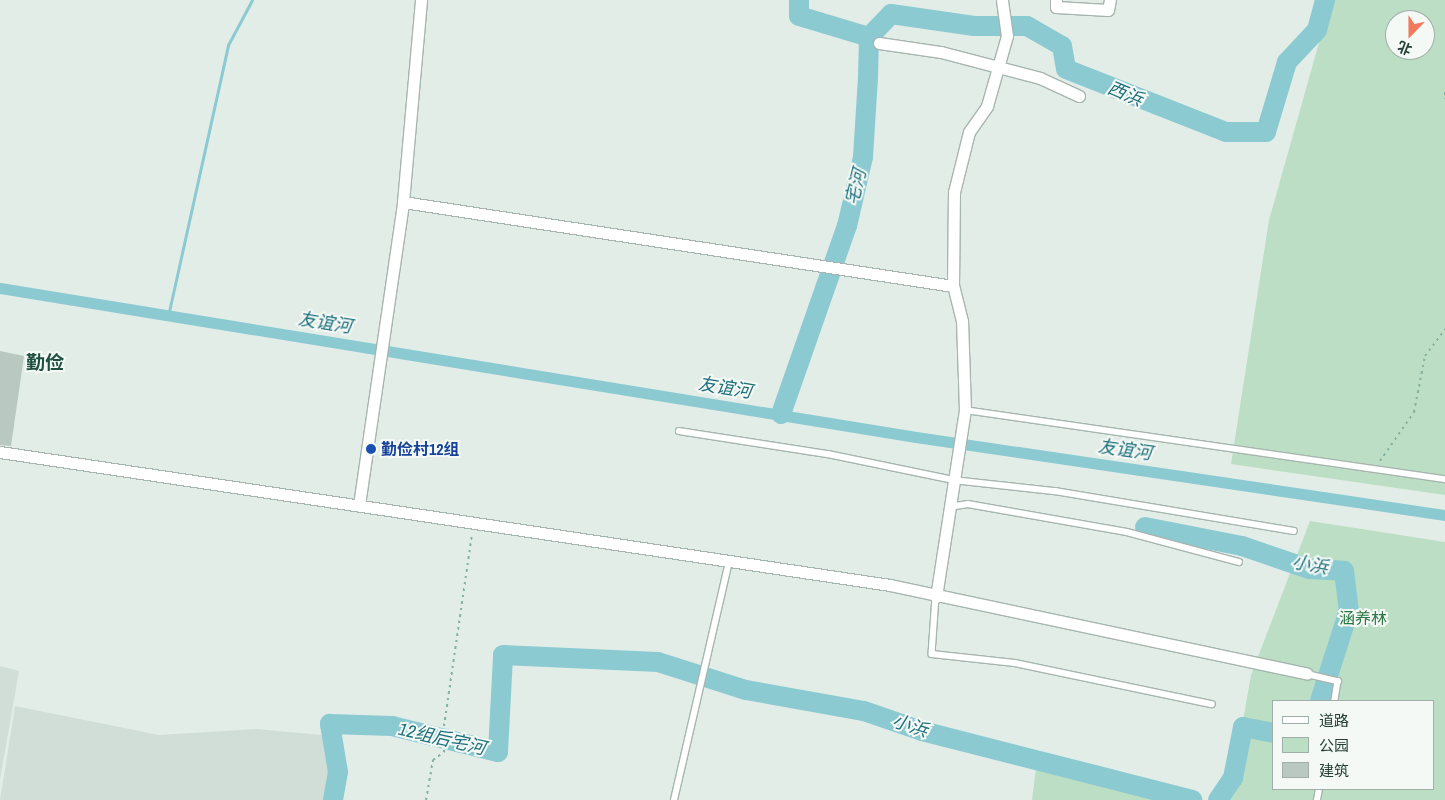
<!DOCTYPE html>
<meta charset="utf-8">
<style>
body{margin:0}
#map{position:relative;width:1445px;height:800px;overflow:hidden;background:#e3ede8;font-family:"Archivo Narrow","Noto Sans SC",sans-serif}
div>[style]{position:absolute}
.built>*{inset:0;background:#d1ddd7}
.green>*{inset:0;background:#bcdec4}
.stream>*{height:3px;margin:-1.5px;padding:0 1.5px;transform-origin:1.5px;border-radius:1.5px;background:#8ccad2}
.canal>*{height:11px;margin:-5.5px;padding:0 5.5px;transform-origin:5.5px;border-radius:5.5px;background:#8ccad2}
.river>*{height:20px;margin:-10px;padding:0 10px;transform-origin:10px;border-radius:10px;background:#8ccad2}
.building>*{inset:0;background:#b9c8c1}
.path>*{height:2px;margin-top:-1px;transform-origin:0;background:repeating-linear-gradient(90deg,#84b1a0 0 2.5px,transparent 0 6.5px)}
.roads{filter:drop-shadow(1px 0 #a6b5af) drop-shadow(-1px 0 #a6b5af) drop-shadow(0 1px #a6b5af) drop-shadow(0 -1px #a6b5af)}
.service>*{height:5.5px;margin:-2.75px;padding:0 2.75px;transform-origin:2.75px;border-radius:2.75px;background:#fff}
.minor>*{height:11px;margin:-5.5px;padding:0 5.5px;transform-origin:5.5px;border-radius:5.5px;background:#fff}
.dots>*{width:14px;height:14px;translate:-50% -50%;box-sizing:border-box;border:2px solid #f4f9f6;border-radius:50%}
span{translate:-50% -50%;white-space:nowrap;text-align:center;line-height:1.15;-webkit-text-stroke:4px #f4f9f6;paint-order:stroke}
.transit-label{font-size:16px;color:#164399;font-weight:700}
.left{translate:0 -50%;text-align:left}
.park-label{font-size:16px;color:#2d7645}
.water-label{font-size:18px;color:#1d707b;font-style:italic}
.quarter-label{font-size:19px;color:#1f5142;font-weight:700}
.legend{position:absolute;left:1272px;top:700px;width:162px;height:90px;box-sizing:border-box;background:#f4f9f6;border:1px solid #a0afa9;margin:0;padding:6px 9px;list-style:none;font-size:15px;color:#233f36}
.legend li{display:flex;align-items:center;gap:10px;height:25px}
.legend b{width:25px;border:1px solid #a0afa9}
.north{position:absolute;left:1385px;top:10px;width:50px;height:50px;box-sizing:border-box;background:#f4f9f6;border:1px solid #a0afa9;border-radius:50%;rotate:202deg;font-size:14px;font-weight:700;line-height:20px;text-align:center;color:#233f36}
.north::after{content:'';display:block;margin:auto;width:18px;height:22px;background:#f17a5d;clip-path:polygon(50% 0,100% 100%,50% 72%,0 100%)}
</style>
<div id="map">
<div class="built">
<div style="clip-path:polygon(0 666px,19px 671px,0 780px)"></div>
<div style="clip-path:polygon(15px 706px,159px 735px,257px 729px,332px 736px,330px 800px,0 800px)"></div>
</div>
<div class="green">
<div style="clip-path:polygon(evenodd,1331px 0,1445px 0,1445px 495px,1231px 464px,1269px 220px,1331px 0,1395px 20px,1425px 20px,1425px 50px,1395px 50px,1395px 20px)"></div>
<div style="clip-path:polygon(evenodd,1310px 521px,1445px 542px,1445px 800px,1218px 800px,1233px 778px,1251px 675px,1310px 521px,1274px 701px,1434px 701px,1434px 789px,1274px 789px,1274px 701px)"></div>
<div style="clip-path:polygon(1037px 761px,1192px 800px,1032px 800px)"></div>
</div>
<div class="stream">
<div style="left:168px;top:316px;width:278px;rotate:-77.5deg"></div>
<div style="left:228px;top:45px;width:51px;rotate:-61.9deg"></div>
</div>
<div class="canal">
<div style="left:0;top:288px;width:928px;rotate:9.24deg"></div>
<div style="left:916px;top:437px;width:535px;rotate:8.39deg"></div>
</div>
<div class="river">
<div style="left:869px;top:37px;width:32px;rotate:-46deg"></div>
<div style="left:891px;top:14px;width:84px;rotate:8.2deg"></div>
<div style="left:974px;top:26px;width:53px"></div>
<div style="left:1027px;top:26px;width:40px;rotate:29.7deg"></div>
<div style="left:1062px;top:46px;width:23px;rotate:80deg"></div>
<div style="left:1066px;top:69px;width:172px;rotate:21.5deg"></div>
<div style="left:1226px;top:132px;width:40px"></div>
<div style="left:1266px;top:132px;width:73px;rotate:-73.3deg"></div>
<div style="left:1287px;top:62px;width:44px;rotate:-46.8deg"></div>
<div style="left:1317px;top:30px;width:31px;rotate:-75deg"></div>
<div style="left:781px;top:414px;width:199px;rotate:-70.7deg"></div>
<div style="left:847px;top:226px;width:71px;rotate:-76.9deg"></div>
<div style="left:863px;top:157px;width:79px;rotate:-86.4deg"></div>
<div style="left:868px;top:78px;width:41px;rotate:-88.6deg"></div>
<div style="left:869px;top:37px;width:73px;rotate:-163.3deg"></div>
<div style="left:799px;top:16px;width:16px;rotate:-90deg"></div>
<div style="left:1145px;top:527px;width:99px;rotate:11.1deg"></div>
<div style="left:1242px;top:546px;width:71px;rotate:18.9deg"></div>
<div style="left:1309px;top:569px;width:35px;rotate:3deg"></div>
<div style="left:1344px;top:571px;width:39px;rotate:83deg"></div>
<div style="left:1349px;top:610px;width:96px;rotate:107.7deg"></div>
<div style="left:333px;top:800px;width:28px;rotate:-80deg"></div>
<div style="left:338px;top:772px;width:49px;rotate:-99.5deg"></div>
<div style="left:330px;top:724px;width:62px;rotate:1.8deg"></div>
<div style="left:392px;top:726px;width:109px;rotate:13.8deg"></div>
<div style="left:498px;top:752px;width:97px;rotate:-87deg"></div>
<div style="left:503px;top:655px;width:155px;rotate:2.6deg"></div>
<div style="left:658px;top:662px;width:92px;rotate:17.7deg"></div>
<div style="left:746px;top:690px;width:120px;rotate:10.1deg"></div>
<div style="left:864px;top:711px;width:61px;rotate:19deg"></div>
<div style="left:922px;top:731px;width:279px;rotate:14.3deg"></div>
<div style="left:1218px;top:800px;width:27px;rotate:-56deg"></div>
<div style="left:1233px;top:778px;width:52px;rotate:-78.9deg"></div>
<div style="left:1243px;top:727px;width:32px;rotate:11deg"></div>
</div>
<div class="building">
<div style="clip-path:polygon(0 351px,24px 356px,11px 446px,0 445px)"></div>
</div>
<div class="path">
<div style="left:1445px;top:92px;width:7px;rotate:90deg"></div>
<div style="left:1380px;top:461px;width:60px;rotate:-55.2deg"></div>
<div style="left:1414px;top:412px;width:57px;rotate:-78.9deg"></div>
<div style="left:1425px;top:356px;width:34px;rotate:-53deg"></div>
<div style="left:426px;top:800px;width:41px;rotate:-80.1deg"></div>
<div style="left:433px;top:760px;width:14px;rotate:-36deg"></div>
<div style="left:444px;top:752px;width:26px;rotate:-90deg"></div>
<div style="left:444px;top:726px;width:195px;rotate:-81.7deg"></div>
</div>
<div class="roads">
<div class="service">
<div style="left:965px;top:410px;width:485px;rotate:8.2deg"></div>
<div style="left:679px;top:431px;width:151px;rotate:8.8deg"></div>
<div style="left:828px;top:454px;width:128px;rotate:11.7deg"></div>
<div style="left:953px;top:480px;width:103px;rotate:6.2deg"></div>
<div style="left:1055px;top:491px;width:242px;rotate:9.5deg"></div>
<div style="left:949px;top:507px;width:19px;rotate:-9deg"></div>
<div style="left:968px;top:504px;width:161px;rotate:10deg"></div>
<div style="left:1127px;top:532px;width:116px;rotate:15deg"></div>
<div style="left:936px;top:597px;width:57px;rotate:94deg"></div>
<div style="left:932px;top:654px;width:83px;rotate:6.2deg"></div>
<div style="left:1015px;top:663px;width:201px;rotate:11.8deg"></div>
<div style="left:1307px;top:674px;width:32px;rotate:13deg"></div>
<div style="left:1338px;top:681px;width:20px;rotate:99deg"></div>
<div style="left:674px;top:800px;width:245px;rotate:-77deg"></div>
<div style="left:1317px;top:800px;width:11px;rotate:-80deg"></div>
</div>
<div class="minor">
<div style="left:1056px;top:0;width:7px;rotate:90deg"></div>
<div style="left:1056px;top:7px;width:52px;rotate:3.3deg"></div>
<div style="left:1108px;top:10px;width:10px;rotate:-79deg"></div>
<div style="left:879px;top:43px;width:63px;rotate:8.3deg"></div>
<div style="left:941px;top:52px;width:102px;rotate:14.7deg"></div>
<div style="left:1040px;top:78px;width:43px;rotate:24.8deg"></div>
<div style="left:403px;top:202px;width:556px;rotate:8.68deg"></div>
<div style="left:0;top:452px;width:900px;rotate:8.5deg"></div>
<div style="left:890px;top:585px;width:426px;rotate:12deg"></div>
<div style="left:359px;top:505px;width:306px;rotate:-81.7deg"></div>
<div style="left:403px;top:202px;width:203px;rotate:-84.9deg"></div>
<div style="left:936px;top:597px;width:189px;rotate:-81.2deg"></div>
<div style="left:965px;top:410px;width:89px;rotate:-91.9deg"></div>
<div style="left:962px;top:321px;width:36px;rotate:-104deg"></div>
<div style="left:953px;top:286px;width:94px;rotate:-89.4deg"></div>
<div style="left:954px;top:192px;width:62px;rotate:-76deg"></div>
<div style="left:969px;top:132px;width:32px;rotate:-55deg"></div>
<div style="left:987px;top:106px;width:73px;rotate:-74.1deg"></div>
<div style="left:1007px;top:36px;width:36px;rotate:-98deg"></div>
</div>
</div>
<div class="dots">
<div style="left:371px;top:449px;background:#1a4fb4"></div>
</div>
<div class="transit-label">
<span class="left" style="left:381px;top:449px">勤俭村12组</span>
</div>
<div class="park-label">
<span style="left:1363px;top:618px">涵养林</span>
</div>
<div class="water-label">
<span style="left:1125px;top:94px;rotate:23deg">西浜</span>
<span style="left:856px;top:187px;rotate:-76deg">宅河</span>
<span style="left:325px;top:323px;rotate:9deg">友谊河</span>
<span style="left:725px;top:388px;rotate:9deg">友谊河</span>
<span style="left:1125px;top:450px;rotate:8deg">友谊河</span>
<span style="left:1310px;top:565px;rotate:11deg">小浜</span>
<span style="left:910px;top:726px;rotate:18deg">小浜</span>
<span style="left:442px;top:739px;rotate:13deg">12组后宅河</span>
</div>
<div class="quarter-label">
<span style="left:45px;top:363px">勤俭</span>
</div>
<ul class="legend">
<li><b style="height:6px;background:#fff"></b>道路</li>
<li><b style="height:14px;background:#bcdec4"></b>公园</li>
<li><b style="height:14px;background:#b9c8c1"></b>建筑</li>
</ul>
<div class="north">北</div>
</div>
